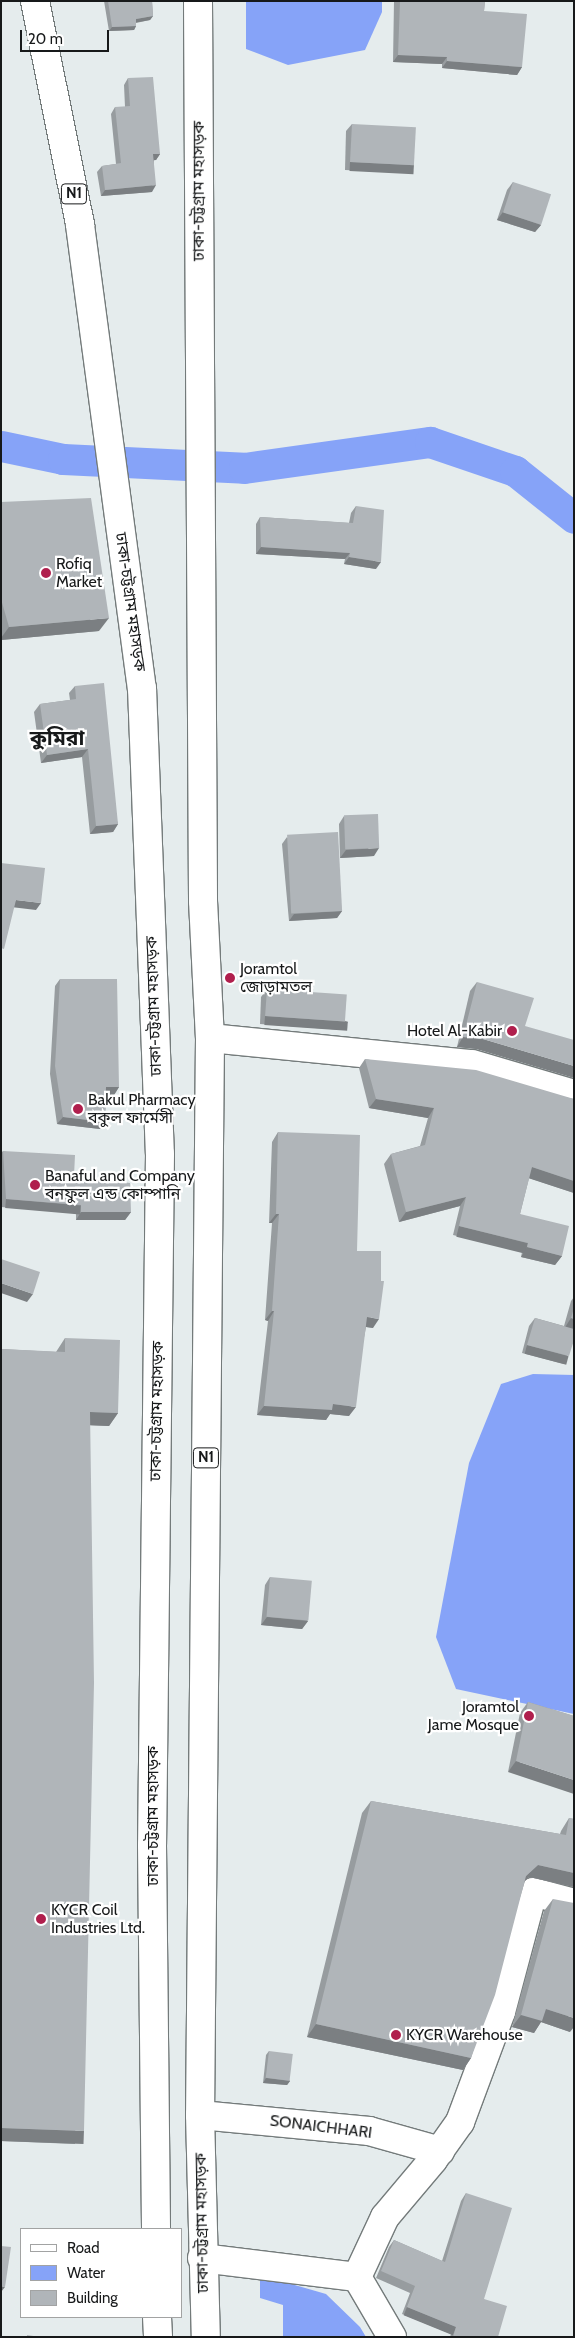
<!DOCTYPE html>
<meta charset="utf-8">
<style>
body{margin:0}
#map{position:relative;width:575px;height:2338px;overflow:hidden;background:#e5eced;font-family:Cabin,"Noto Sans Bengali",sans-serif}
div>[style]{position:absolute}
.water>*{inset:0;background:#86a3f8}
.canal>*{height:31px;margin:-15.5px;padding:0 15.5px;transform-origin:15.5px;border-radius:15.5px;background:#86a3f8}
.roads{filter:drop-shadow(1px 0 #747b7b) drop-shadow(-1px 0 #747b7b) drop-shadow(0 1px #747b7b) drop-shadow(0 -1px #747b7b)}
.minor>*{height:28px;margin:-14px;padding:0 14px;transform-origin:14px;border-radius:14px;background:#fff}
.highway>*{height:28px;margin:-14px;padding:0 14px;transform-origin:14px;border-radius:14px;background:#fff}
.wall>*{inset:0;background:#979c9f}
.shaded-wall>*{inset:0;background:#7b7f82;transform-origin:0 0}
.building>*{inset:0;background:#b0b5b9;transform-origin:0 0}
.dots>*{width:14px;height:14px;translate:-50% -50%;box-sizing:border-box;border:2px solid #fff;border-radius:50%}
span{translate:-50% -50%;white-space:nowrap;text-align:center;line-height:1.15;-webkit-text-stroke:4.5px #fff;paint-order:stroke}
.shield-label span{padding:1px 4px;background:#fff;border:1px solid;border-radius:4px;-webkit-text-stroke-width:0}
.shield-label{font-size:15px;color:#17191a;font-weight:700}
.street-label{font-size:16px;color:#17191a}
.poi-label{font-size:16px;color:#17191a}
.left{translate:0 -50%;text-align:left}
.right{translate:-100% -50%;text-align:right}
.district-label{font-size:21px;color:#17191a;font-weight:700}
.frame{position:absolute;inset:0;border:2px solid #17191a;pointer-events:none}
.legend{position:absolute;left:20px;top:2228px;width:162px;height:90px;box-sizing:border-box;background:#fff;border:1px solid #a2a3a3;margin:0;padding:6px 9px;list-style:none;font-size:15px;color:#17191a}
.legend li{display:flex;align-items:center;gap:10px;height:25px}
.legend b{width:25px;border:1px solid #a2a3a3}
.scale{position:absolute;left:20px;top:30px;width:89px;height:22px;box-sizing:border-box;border:2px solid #17191a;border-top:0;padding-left:6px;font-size:15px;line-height:18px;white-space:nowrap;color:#17191a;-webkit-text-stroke:4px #fff;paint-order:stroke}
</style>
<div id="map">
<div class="water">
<div style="clip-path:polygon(246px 1px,382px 1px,382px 12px,365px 50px,288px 65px,246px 49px)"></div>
<div style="clip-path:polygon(533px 1374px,574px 1375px,574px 1714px,456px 1689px,436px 1637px,469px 1463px,501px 1384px)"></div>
<div style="clip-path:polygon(260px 2275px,326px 2294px,360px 2327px,366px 2337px,283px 2337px,283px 2305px,260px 2298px)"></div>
</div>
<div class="canal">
<div style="left:1px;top:446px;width:63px;rotate:11.8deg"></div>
<div style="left:63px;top:459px;width:181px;rotate:2.8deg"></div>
<div style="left:244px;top:468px;width:188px;rotate:-8deg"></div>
<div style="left:430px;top:442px;width:90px;rotate:18.8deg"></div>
<div style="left:515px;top:471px;width:75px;rotate:38.5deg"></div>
</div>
<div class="roads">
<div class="minor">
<div style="left:210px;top:1038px;width:263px;rotate:5.7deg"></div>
<div style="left:472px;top:1064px;width:106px;rotate:16.4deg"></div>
<div style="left:200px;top:2115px;width:170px;rotate:5.4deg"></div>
<div style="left:369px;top:2131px;width:74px;rotate:15.7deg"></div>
<div style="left:202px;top:2258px;width:156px;rotate:7deg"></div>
<div style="left:392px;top:2337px;width:69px;rotate:-120.3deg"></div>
<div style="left:357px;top:2277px;width:66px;rotate:-65deg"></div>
<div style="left:385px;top:2217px;width:75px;rotate:-49.9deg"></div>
<div style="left:433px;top:2160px;width:47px;rotate:-54.6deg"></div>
<div style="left:460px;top:2122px;width:117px;rotate:-69.6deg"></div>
<div style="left:501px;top:2012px;width:124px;rotate:-75.1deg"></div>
<div style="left:533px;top:1892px;width:42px;rotate:15deg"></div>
</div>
<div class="highway">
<div style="left:35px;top:1px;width:228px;rotate:78.6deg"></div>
<div style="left:80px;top:225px;width:467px;rotate:82.4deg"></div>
<div style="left:142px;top:688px;width:466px;rotate:87.8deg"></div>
<div style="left:160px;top:1154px;width:691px;rotate:90.66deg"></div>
<div style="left:152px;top:1845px;width:384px;rotate:89.4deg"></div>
<div style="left:198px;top:1px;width:900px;rotate:89.68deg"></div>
<div style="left:203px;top:901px;width:137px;rotate:87.1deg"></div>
<div style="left:210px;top:1038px;width:1077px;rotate:90.53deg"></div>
<div style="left:200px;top:2115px;width:222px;rotate:88.5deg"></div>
<div style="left:157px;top:2317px;width:20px;rotate:87deg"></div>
</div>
</div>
<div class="wall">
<div style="clip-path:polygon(104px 1px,152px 1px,153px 16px,150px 20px,136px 23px,136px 26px,134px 30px,109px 31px)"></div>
<div style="clip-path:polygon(394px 1px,485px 1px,484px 11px,522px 67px,517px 75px,442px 68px,442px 64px,393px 62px)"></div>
<div style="clip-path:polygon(128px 78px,160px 154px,156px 160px,154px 160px,152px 192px,101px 196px,97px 172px,102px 166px,116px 164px,111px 114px,115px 107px,125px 107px,124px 85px)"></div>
<div style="clip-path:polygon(352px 124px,414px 165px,409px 173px,345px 170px,346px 131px)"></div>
<div style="clip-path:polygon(513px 182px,541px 225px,535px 232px,497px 220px,507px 190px)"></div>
<div style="clip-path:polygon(1px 502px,99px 631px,1px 640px)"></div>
<div style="clip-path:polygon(356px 506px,376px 569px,344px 564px,345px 559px,256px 554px,256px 524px,260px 517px,349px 523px,351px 513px)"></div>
<div style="clip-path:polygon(75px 686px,118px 824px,113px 832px,90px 834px,82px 757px,41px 763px,34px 712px,40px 704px,70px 700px,69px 693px)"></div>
<div style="clip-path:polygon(344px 816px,374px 856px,340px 858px,339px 824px)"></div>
<div style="clip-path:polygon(287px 837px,342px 911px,337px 918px,289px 921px,282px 844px)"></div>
<div style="clip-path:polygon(60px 979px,119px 1087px,114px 1095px,106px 1094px,105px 1122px,100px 1129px,57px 1124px,50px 1074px,55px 986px)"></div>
<div style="clip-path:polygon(477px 982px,476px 1049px,457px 1047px,470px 991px)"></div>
<div style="clip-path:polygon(267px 989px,348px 1022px,343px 1030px,260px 1024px,261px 997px)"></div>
<div style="clip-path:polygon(365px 1059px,574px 1099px,574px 1193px,529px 1178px,520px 1214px,562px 1256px,555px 1265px,521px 1257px,522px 1252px,453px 1235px,460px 1206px,399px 1222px,384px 1164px,391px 1154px,420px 1146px,428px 1118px,369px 1108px,359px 1068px)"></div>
<div style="clip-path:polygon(278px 1132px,357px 1251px,373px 1328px,366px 1327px,349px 1416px,330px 1414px,326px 1420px,257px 1415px,268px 1321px,265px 1320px,272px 1223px,269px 1223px,272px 1142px)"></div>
<div style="clip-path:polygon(3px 1151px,74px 1176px,131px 1212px,125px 1220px,76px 1220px,76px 1213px,1px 1207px,1px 1153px)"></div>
<div style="clip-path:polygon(574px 1297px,574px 1340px,564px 1364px,522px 1353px,529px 1326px,535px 1318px,564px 1326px,571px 1301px)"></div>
<div style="clip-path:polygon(65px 1338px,118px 1413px,109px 1426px,90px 1425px,75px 2144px,1px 2141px,1px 1349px,56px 1352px)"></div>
<div style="clip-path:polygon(270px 1577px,308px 1621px,302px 1629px,261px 1625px,265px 1585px)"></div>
<div style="clip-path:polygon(528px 1702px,574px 1716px,508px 1772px,520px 1713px)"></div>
<div style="clip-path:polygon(371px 1801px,560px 1834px,561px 1831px,569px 1818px,574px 1819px,574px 1887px,529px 1877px,525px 1881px,471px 2058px,463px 2070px,307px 2037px,362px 1813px)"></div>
<div style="clip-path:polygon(553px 1899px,570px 2032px,541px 2022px,534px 2033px,512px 2027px,544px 1911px)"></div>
<div style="clip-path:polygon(269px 2051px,290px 2081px,287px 2085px,263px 2083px,266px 2055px)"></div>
<div style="clip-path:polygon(466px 2193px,484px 2299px,498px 2337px,450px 2337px,451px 2334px,402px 2314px,410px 2293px,376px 2278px,389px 2247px,394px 2240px,442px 2261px,461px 2201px)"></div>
</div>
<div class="shaded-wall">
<div style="clip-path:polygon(153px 16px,150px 20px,133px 23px,136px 19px)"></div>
<div style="clip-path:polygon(136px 26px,134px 30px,109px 31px,112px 27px)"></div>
<div style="clip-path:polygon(398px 55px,447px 57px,442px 64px,393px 62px)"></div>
<div style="clip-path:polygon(447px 61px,522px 67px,517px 75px,442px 68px)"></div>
<div style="clip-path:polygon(153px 154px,160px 154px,156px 160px,149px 161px)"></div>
<div style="left:350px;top:162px;width:64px;height:9px;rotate:3deg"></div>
<div style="clip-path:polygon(156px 185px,152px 192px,101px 196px,105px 190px)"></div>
<div style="clip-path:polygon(503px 212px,541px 225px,535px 232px,497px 220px)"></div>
<div style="clip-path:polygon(261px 547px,350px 553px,345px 559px,256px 554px)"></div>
<div style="clip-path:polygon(349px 557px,381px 562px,376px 569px,344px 564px)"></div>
<div style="clip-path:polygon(109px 618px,99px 631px,1px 640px,1px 638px,9px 627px)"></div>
<div style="clip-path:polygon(88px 749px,82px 757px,41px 763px,47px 755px)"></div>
<div style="clip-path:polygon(118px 824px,113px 832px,90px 834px,96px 826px)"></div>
<div style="clip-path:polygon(379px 848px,374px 856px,340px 858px,346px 850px)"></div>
<div style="clip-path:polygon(16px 900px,41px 903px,36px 910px,11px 907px)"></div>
<div style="clip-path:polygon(342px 911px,337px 918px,289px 921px,294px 914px)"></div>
<div style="left:265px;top:1016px;width:83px;height:9px;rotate:4deg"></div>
<div style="clip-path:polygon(463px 1037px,483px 1039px,574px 1066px,574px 1078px,476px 1049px,457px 1047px)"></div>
<div style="clip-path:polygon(106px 1087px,119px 1087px,114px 1095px,101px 1094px)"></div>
<div style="clip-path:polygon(376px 1099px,434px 1108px,428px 1118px,369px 1108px)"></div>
<div style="clip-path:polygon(63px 1117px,105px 1122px,100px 1129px,57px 1124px)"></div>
<div style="clip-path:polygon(532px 1167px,574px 1181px,574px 1193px,525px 1177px)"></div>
<div style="clip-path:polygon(466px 1197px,460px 1206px,399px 1222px,406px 1212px)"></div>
<div style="left:6px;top:1199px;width:75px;height:9px;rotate:5deg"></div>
<div style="clip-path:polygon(81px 1212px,131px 1212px,125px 1220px,76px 1220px)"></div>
<div style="clip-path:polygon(276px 1214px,279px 1214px,272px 1223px,269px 1223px)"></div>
<div style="left:459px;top:1226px;width:71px;height:11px;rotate:14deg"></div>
<div style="clip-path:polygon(527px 1247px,562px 1256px,555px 1265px,521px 1257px)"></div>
<div style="clip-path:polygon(1px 1283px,33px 1294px,27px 1302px,1px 1293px)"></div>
<div style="clip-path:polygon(272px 1311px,274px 1311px,268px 1321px,265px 1320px)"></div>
<div style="clip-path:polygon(367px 1317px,379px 1319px,373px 1328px,360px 1326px)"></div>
<div style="clip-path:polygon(571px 1318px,574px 1319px,574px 1331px,564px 1329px)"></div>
<div style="left:527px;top:1345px;width:43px;height:9px;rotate:15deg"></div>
<div style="clip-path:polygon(333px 1404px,356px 1407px,349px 1416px,330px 1414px,326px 1420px,257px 1415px,264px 1406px)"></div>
<div style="clip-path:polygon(90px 1412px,118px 1413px,109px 1426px,81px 1425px)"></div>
<div style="clip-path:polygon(267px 1617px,308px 1621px,302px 1629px,261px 1625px)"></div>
<div style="clip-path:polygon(516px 1761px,574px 1780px,574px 1794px,508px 1772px)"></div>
<div style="clip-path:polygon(538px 1865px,574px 1873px,574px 1887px,529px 1877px,518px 1888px,526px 1876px)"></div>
<div style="clip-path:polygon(546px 2009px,574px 2018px,574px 2027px,570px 2032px,541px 2022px,534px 2033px,512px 2027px,521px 2015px)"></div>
<div style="clip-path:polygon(316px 2024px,471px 2058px,463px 2070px,307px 2037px)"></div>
<div style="clip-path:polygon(266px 2078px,290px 2081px,287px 2085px,263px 2083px)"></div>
<div style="left:1px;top:2128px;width:83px;height:13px;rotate:2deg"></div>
<div style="clip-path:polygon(1px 2286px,5px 2287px,1px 2292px)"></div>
<div style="left:407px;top:2307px;width:53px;height:9px;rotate:22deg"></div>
</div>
<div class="building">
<div style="clip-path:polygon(108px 1px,152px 1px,153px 16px,136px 19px,136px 26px,112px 27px)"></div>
<div style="clip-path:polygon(400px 1px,485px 1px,484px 11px,527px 14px,522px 67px,447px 61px,447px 57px,398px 55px)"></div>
<div style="clip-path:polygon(153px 77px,160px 154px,153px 154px,156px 185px,105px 190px,102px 166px,121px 163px,115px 107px,130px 106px,128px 78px)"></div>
<div style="left:352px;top:124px;width:64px;height:38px;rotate:3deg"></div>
<div style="left:513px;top:182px;width:40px;height:32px;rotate:18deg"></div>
<div style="clip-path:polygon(91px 498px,109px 618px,9px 627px,1px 599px,1px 502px)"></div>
<div style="clip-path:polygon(356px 506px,384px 510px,381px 562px,349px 557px,350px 553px,261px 547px,260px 517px,353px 523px)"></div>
<div style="clip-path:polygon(104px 683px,118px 824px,96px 826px,88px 749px,47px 755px,40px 704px,76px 699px,75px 686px)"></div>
<div style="left:378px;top:814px;width:34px;height:34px;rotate:88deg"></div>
<div style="left:338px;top:832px;width:79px;height:51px;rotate:87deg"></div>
<div style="clip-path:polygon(1px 863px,45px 868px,41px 903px,16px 900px,4px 949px,1px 948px)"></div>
<div style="clip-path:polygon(60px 979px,117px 979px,119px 1087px,106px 1087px,105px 1122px,63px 1117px,55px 1066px)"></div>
<div style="clip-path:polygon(477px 982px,534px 998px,525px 1026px,574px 1040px,574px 1066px,483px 1039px,463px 1037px)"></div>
<div style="left:267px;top:989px;width:80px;height:27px;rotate:4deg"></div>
<div style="clip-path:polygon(365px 1059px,476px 1070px,574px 1099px,574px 1181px,532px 1167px,520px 1214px,569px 1226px,562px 1256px,527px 1247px,528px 1243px,459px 1226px,466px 1197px,406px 1212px,391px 1154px,425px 1145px,434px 1108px,376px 1099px)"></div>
<div style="clip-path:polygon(278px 1132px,360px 1135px,357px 1251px,381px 1251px,381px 1281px,384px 1281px,379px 1319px,367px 1317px,356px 1407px,333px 1404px,332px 1410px,264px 1406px,274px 1311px,272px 1311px,279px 1214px,276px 1214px)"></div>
<div style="clip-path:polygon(3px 1151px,75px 1155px,74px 1176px,130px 1183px,131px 1212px,81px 1212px,81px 1205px,6px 1199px)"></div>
<div style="clip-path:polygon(1px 1259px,40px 1272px,33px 1294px,1px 1283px)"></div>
<div style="clip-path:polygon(574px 1308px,574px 1319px,571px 1318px)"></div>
<div style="clip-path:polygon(535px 1318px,574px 1329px,574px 1340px,569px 1356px,527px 1345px)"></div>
<div style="clip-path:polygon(65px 1338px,120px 1340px,118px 1413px,90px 1412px,94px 1683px,84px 2131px,1px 2128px,1px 1349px,65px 1352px)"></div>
<div style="left:270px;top:1577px;width:42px;height:40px;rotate:5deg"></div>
<div style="clip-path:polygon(528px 1702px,574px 1716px,574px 1780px,516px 1761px)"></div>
<div style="clip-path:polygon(371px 1801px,566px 1835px,569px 1818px,574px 1819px,574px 1873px,538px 1865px,526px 1876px,495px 1995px,471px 2058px,316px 2024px)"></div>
<div style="clip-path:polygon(553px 1899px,574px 1903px,574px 2018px,546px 2009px,542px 2021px,521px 2015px)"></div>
<div style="left:269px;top:2051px;width:24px;height:27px;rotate:7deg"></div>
<div style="clip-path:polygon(466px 2193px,512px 2208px,484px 2299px,507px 2306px,498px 2337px,453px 2337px,456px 2327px,407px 2307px,415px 2286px,381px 2271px,394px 2240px,445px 2262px)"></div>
<div style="clip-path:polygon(1px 2246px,11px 2247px,5px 2287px,1px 2286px)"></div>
<div style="clip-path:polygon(27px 2335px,40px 2337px,27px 2337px)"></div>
</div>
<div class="dots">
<div style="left:46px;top:573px;background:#b01f4d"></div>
<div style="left:230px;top:978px;background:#b01f4d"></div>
<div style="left:512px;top:1031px;background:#b01f4d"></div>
<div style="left:78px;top:1109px;background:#b01f4d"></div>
<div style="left:35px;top:1185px;background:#b01f4d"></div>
<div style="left:529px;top:1716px;background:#b01f4d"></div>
<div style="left:41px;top:1919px;background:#b01f4d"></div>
<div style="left:396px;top:2035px;background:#b01f4d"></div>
</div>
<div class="shield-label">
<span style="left:74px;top:194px">N1</span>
<span style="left:206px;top:1458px">N1</span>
</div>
<div class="street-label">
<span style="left:199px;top:191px;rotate:-90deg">ঢাকা-চট্টগ্রাম মহাসড়ক</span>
<span style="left:130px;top:602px;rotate:82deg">ঢাকা-চট্টগ্রাম মহাসড়ক</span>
<span style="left:154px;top:1006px;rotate:-92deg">ঢাকা-চট্টগ্রাম মহাসড়ক</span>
<span style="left:157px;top:1411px;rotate:-89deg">ঢাকা-চট্টগ্রাম মহাসড়ক</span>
<span style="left:153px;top:1816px;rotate:-90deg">ঢাকা-চট্টগ্রাম মহাসড়ক</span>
<span style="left:321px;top:2127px;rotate:7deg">SONAICHHARI</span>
<span style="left:202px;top:2223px;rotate:-91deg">ঢাকা-চট্টগ্রাম মহাসড়ক</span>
</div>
<div class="poi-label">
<span class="left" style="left:56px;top:573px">Rofiq<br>Market</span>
<span class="left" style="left:240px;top:978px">Joramtol<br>জোড়ামতল</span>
<span class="right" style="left:502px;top:1031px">Hotel Al-Kabir</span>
<span class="left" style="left:88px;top:1109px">Bakul Pharmacy<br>বকুল ফার্মেসী</span>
<span class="left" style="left:45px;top:1185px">Banaful and Company<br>বনফুল এন্ড কোম্পানি</span>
<span class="right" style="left:519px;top:1716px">Joramtol<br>Jame Mosque</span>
<span class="left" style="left:51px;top:1919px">KYCR Coil<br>Industries Ltd.</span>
<span class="left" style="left:406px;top:2035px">KYCR Warehouse</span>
</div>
<div class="district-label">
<span style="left:57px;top:738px">কুমিরা</span>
</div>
<div class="frame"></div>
<ul class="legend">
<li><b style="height:6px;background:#fff"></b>Road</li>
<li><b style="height:14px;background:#86a3f8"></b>Water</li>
<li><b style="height:14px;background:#b0b5b9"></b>Building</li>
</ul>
<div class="scale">20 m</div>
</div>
